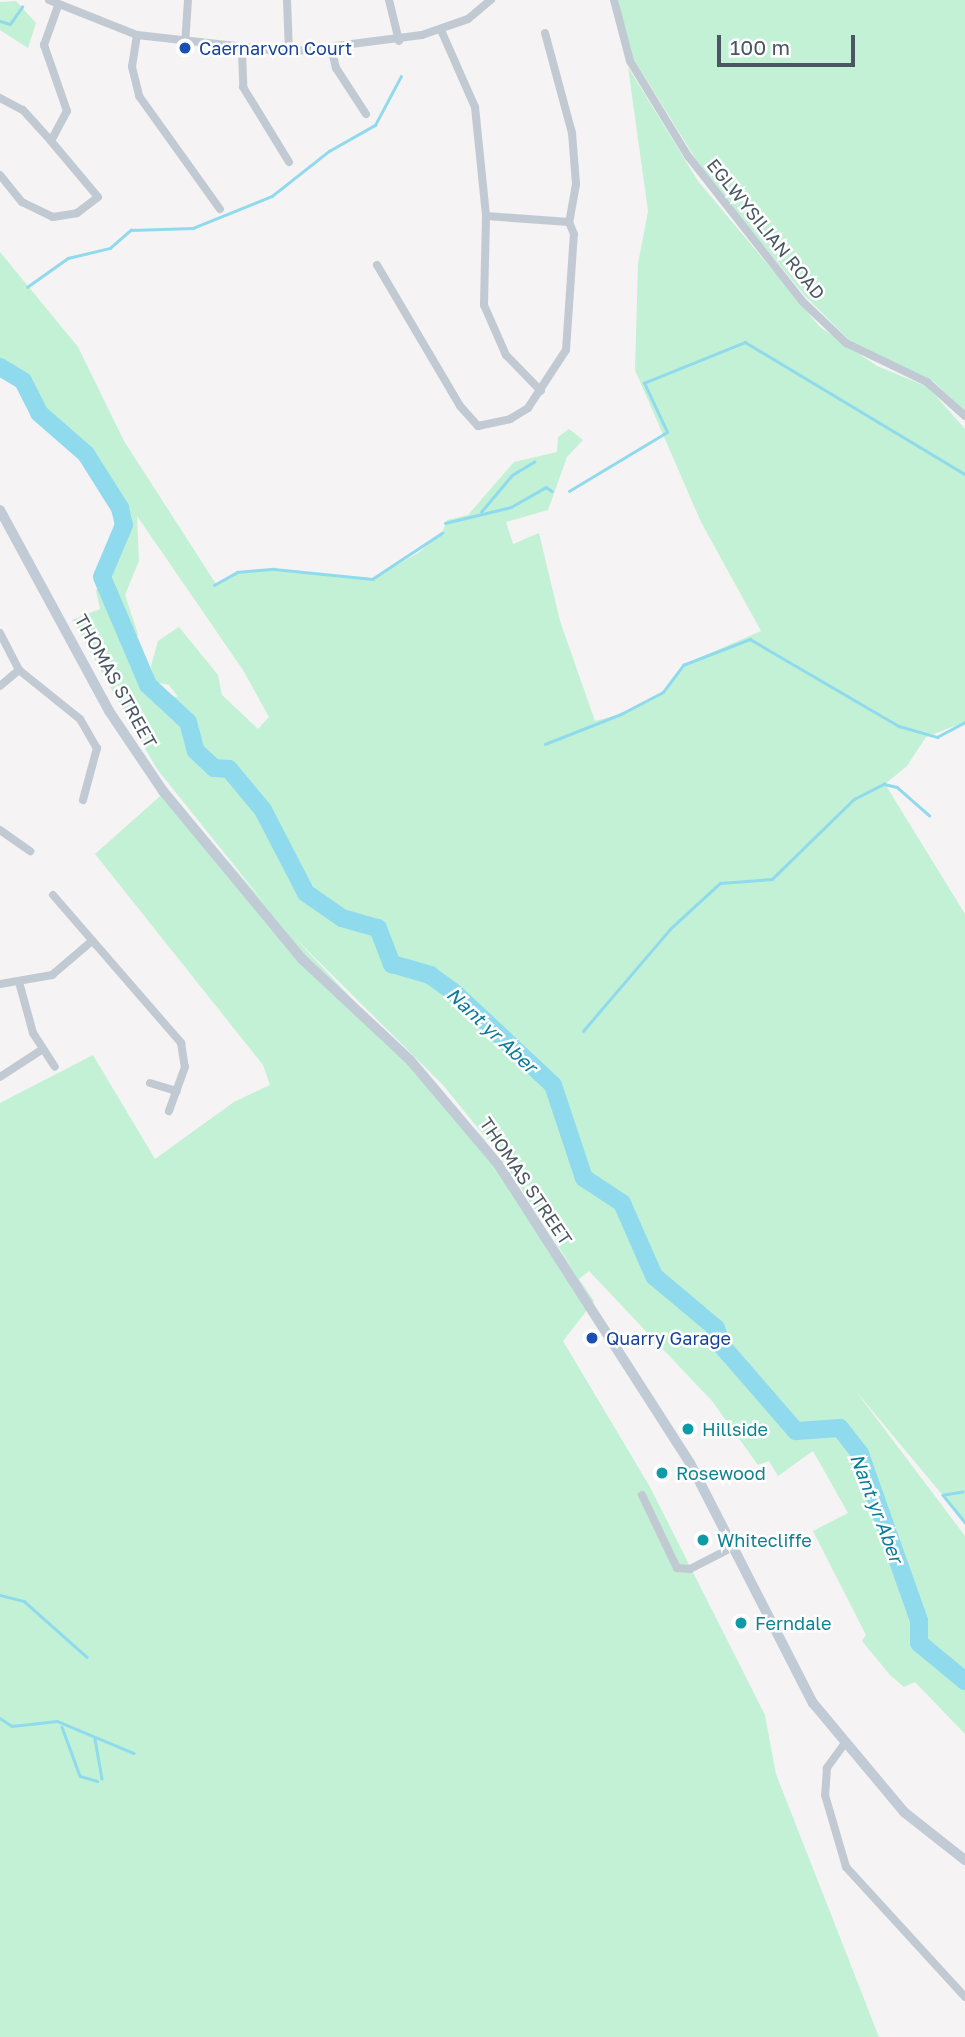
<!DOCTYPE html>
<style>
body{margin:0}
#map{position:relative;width:965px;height:2037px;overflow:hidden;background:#f5f3f3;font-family:"Golos Text",sans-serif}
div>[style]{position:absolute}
.green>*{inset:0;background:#c3f1d5}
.stream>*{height:2.5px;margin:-1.25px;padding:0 1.25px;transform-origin:1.25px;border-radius:1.25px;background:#90daee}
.river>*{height:18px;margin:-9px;padding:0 9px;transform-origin:9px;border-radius:9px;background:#90daee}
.street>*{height:8px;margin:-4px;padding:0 4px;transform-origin:4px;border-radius:4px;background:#c1cad2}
.secondary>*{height:10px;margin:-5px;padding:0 5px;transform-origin:5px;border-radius:5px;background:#c1cbd6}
.dots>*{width:19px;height:19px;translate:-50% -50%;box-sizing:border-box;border:4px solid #fff;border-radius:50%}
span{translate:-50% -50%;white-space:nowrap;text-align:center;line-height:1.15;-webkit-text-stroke:5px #fff;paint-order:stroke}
.transit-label{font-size:18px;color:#164399}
.left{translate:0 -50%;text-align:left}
.street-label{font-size:18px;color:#4a5661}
.culture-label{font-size:18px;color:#0d838f}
.water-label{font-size:19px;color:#0c7c9b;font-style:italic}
.scale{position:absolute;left:717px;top:35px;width:138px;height:32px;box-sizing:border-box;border:4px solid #4a5661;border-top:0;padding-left:9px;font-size:21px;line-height:24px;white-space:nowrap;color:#4a5661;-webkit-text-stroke:5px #fff;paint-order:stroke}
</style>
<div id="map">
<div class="green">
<div style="clip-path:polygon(618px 0,965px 0,965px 411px,934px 382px,851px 342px,805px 296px,705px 174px,630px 53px)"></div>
<div style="clip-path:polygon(16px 1px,36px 23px,28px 48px,0 30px,0 2px)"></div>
<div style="clip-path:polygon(evenodd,628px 67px,698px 181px,820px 327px,877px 366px,928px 387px,965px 429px,965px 722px,926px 737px,907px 766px,885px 784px,965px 914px,965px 1522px,855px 1390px,965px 1536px,965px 1734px,915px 1682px,904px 1687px,890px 1675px,862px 1641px,866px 1635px,813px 1531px,848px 1513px,813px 1451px,778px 1476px,769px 1461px,758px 1465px,712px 1401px,589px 1271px,579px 1279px,594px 1301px,563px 1341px,650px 1487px,765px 1715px,776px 1774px,879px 2037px,0 2037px,0 1103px,93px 1055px,155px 1159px,234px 1102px,270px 1085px,263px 1065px,95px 854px,167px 790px,266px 905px,157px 769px,72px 620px,100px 609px,96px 591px,124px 525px,86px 454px,39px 413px,23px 381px,0 367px,0 252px,78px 347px,124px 441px,216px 584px,237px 572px,274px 569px,372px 579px,418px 553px,442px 533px,447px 520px,468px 515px,514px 462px,557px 452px,558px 437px,569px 429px,583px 440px,567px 457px,548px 510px,506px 522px,513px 544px,539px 533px,560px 621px,595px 721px,621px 714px,663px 692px,683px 665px,761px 631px,701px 522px,635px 370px,638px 264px,648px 211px,628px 67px,137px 516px,243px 670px,269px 717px,258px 729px,222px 695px,218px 675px,179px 627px,158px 641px,151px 666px,154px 682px,169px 685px,178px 697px,160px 696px,148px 685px,133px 651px,138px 634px,125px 595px,139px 561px,137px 516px,628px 67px,291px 934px,443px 1085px,499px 1154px,574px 1271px,484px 1139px,291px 934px)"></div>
</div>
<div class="stream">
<div style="left:0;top:21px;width:10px;rotate:17deg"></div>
<div style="left:10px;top:24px;width:21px;rotate:-55deg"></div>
<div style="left:27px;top:287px;width:50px;rotate:-35.3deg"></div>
<div style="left:68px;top:258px;width:43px;rotate:-13.4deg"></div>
<div style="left:110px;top:248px;width:28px;rotate:-41deg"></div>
<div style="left:131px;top:230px;width:62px;rotate:-1.8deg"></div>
<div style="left:193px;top:228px;width:85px;rotate:-22.1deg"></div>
<div style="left:272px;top:196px;width:73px;rotate:-38.3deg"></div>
<div style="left:329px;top:151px;width:53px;rotate:-29.5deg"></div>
<div style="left:375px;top:125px;width:55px;rotate:-62deg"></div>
<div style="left:569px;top:491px;width:114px;rotate:-31deg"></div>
<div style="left:667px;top:432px;width:54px;rotate:-115.1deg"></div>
<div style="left:644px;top:383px;width:109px;rotate:-22.1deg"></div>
<div style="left:745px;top:342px;width:257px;rotate:31deg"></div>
<div style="left:481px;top:512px;width:48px;rotate:-50deg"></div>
<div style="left:512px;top:475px;width:26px;rotate:-31deg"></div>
<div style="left:445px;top:523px;width:68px;rotate:-13.6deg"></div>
<div style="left:511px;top:507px;width:40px;rotate:-29.7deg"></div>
<div style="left:546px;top:487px;width:7px;rotate:34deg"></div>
<div style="left:214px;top:585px;width:26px;rotate:-29deg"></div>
<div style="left:237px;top:572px;width:37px;rotate:-5deg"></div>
<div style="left:274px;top:569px;width:99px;rotate:5.8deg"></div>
<div style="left:372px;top:579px;width:84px;rotate:-33.3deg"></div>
<div style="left:545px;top:744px;width:82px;rotate:-21.5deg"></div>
<div style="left:621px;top:714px;width:47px;rotate:-27.6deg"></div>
<div style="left:663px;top:692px;width:34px;rotate:-53deg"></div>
<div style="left:683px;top:665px;width:72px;rotate:-21.2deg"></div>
<div style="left:750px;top:639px;width:173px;rotate:30.3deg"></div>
<div style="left:899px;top:726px;width:40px;rotate:16deg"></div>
<div style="left:937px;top:737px;width:32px;rotate:-28deg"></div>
<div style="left:583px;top:1031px;width:134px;rotate:-49.5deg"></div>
<div style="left:670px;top:929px;width:68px;rotate:-42.6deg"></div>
<div style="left:720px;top:883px;width:52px;rotate:-4.4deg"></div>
<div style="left:772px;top:879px;width:115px;rotate:-44.3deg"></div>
<div style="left:854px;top:799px;width:34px;rotate:-27deg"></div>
<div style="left:884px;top:784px;width:13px;rotate:13deg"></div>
<div style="left:897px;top:787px;width:43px;rotate:41.2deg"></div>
<div style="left:963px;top:1492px;width:20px;rotate:171deg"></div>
<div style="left:943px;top:1495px;width:35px;rotate:51deg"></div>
<div style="left:0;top:1595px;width:25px;rotate:14deg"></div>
<div style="left:24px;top:1601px;width:84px;rotate:41.6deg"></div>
<div style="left:0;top:1718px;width:14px;rotate:34deg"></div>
<div style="left:12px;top:1726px;width:45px;rotate:-6.3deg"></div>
<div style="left:57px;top:1721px;width:83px;rotate:22.6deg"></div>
<div style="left:62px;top:1727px;width:52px;rotate:69.8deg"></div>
<div style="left:80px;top:1776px;width:18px;rotate:16deg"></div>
<div style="left:95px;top:1739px;width:40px;rotate:80deg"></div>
</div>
<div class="river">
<div style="left:0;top:367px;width:27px;rotate:31deg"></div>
<div style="left:23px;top:381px;width:36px;rotate:63deg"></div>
<div style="left:39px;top:413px;width:62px;rotate:41.1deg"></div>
<div style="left:86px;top:454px;width:64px;rotate:57.8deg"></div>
<div style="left:120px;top:508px;width:17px;rotate:77deg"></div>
<div style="left:124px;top:525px;width:56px;rotate:112.9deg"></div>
<div style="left:102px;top:577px;width:117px;rotate:66.9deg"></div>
<div style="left:148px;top:685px;width:54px;rotate:42.8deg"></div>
<div style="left:188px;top:722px;width:30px;rotate:75deg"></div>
<div style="left:196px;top:751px;width:25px;rotate:43deg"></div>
<div style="left:214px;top:768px;width:15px;rotate:4deg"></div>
<div style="left:229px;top:769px;width:53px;rotate:50.3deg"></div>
<div style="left:263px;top:810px;width:93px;rotate:62.6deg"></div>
<div style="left:306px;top:893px;width:44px;rotate:34.8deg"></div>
<div style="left:342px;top:918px;width:37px;rotate:16deg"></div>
<div style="left:378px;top:928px;width:39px;rotate:69deg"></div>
<div style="left:392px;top:964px;width:40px;rotate:16deg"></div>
<div style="left:430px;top:975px;width:32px;rotate:36deg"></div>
<div style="left:456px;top:994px;width:133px;rotate:43.2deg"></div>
<div style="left:553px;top:1085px;width:98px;rotate:71.6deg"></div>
<div style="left:584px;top:1178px;width:45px;rotate:33.3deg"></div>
<div style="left:622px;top:1203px;width:80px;rotate:66.3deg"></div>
<div style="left:654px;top:1276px;width:81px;rotate:40deg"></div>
<div style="left:716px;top:1328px;width:19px;rotate:72deg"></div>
<div style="left:722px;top:1346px;width:113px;rotate:49deg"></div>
<div style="left:796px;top:1431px;width:44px;rotate:-3.9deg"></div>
<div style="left:840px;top:1428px;width:33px;rotate:52deg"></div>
<div style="left:860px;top:1454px;width:177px;rotate:70.5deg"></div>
<div style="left:919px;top:1621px;width:22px;rotate:90deg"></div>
<div style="left:919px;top:1643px;width:60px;rotate:39.6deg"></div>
</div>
<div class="street">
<div style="left:49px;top:0;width:95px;rotate:21.7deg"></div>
<div style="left:137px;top:35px;width:153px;rotate:6.4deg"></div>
<div style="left:289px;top:52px;width:134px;rotate:-7.3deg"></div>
<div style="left:422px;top:35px;width:49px;rotate:-19.2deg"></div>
<div style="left:468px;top:19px;width:30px;rotate:-40deg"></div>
<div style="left:287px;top:0;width:52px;rotate:87.8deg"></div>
<div style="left:389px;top:0;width:42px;rotate:76.3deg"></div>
<div style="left:614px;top:0;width:63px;rotate:75.3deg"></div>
<div style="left:630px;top:61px;width:111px;rotate:58.6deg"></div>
<div style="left:688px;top:156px;width:184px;rotate:51.8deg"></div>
<div style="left:802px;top:301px;width:61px;rotate:43.7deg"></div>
<div style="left:846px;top:343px;width:90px;rotate:25.7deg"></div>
<div style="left:927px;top:382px;width:51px;rotate:41.8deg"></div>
<div style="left:441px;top:30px;width:84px;rotate:66.2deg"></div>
<div style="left:475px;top:107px;width:110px;rotate:84.2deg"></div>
<div style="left:486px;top:216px;width:89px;rotate:91.3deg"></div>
<div style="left:484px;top:305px;width:55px;rotate:66.3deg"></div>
<div style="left:506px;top:355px;width:50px;rotate:45.8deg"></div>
<div style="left:545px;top:33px;width:104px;rotate:74.9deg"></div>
<div style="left:572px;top:133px;width:51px;rotate:85.5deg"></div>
<div style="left:576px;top:184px;width:39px;rotate:100deg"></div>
<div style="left:137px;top:35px;width:32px;rotate:99deg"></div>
<div style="left:132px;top:67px;width:30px;rotate:76deg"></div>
<div style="left:139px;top:96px;width:139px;rotate:54.4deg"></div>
<div style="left:185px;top:45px;width:45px;rotate:-86.2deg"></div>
<div style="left:242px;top:50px;width:37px;rotate:88deg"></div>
<div style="left:243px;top:87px;width:88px;rotate:58.5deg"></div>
<div style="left:332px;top:51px;width:17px;rotate:77deg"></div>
<div style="left:336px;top:68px;width:55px;rotate:56.9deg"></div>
<div style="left:0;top:98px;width:26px;rotate:28deg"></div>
<div style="left:23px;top:110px;width:42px;rotate:47.9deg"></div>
<div style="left:0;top:175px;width:35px;rotate:51deg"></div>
<div style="left:22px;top:202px;width:34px;rotate:26deg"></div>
<div style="left:53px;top:217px;width:24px;rotate:-9deg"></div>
<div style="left:77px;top:213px;width:26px;rotate:-37deg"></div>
<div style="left:98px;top:197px;width:73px;rotate:-130deg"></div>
<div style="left:51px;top:141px;width:34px;rotate:-62deg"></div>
<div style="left:67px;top:111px;width:70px;rotate:-109.2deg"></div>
<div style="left:44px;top:45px;width:41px;rotate:-70.3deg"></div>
<div style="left:377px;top:265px;width:164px;rotate:59.5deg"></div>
<div style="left:460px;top:406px;width:27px;rotate:48deg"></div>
<div style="left:478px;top:426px;width:33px;rotate:-12deg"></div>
<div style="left:510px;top:419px;width:21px;rotate:-31deg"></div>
<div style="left:528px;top:408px;width:69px;rotate:-56.8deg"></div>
<div style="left:566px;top:350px;width:116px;rotate:-86.1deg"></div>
<div style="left:574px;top:234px;width:13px;rotate:-113deg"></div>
<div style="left:569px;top:222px;width:83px;rotate:-175.9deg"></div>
<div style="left:0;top:633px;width:42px;rotate:62.8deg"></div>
<div style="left:19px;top:670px;width:78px;rotate:38.8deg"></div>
<div style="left:80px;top:719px;width:34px;rotate:60deg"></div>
<div style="left:97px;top:748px;width:54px;rotate:105.1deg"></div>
<div style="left:0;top:686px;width:25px;rotate:-40deg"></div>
<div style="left:0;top:830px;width:37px;rotate:35deg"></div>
<div style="left:53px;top:895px;width:196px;rotate:49.1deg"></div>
<div style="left:181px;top:1043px;width:24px;rotate:81deg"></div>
<div style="left:185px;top:1067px;width:47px;rotate:110deg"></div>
<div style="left:19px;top:982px;width:53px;rotate:74.6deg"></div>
<div style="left:33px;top:1033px;width:40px;rotate:57.1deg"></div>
<div style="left:0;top:984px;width:53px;rotate:-9.8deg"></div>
<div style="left:52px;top:975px;width:52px;rotate:-40.4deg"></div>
<div style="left:0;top:1077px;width:51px;rotate:-33.1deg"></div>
<div style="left:150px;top:1083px;width:28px;rotate:17deg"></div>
<div style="left:642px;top:1495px;width:81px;rotate:64.4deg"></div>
<div style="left:677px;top:1568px;width:13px;rotate:4deg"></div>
<div style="left:690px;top:1569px;width:48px;rotate:-27.1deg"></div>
<div style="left:845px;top:1743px;width:31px;rotate:126deg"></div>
<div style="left:827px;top:1768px;width:27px;rotate:94deg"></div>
<div style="left:825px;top:1795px;width:75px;rotate:73.7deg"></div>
<div style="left:846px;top:1867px;width:176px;rotate:47.5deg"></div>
</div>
<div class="secondary">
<div style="left:0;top:510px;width:229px;rotate:61.5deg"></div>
<div style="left:109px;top:711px;width:97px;rotate:56deg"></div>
<div style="left:163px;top:791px;width:218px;rotate:50.4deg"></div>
<div style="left:302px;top:959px;width:148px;rotate:43.1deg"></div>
<div style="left:410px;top:1060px;width:136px;rotate:49.8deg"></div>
<div style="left:498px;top:1164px;width:355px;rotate:57.3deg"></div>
<div style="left:690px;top:1463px;width:270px;rotate:62.9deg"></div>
<div style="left:813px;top:1703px;width:142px;rotate:50.1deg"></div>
<div style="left:904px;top:1812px;width:78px;rotate:38.2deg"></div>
</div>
<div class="dots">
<div style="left:185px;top:48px;background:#1a4fb4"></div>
<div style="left:592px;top:1338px;background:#1a4fb4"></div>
<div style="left:688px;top:1429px;background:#0f9aa8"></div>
<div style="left:662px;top:1473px;background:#0f9aa8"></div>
<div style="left:703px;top:1540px;background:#0f9aa8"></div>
<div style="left:741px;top:1623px;background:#0f9aa8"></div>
</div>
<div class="transit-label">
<span class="left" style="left:199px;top:48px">Caernarvon Court</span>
<span class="left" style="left:606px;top:1338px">Quarry Garage</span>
</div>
<div class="street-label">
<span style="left:766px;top:229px;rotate:51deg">EGLWYSILIAN ROAD</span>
<span style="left:116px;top:681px;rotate:61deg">THOMAS STREET</span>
<span style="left:526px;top:1181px;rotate:56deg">THOMAS STREET</span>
</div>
<div class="culture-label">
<span class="left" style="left:702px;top:1429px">Hillside</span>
<span class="left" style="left:676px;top:1473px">Rosewood</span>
<span class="left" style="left:717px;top:1540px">Whitecliffe</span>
<span class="left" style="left:755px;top:1623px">Ferndale</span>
</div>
<div class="water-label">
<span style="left:492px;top:1030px;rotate:43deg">Nant yr Aber</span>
<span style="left:877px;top:1508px;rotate:69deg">Nant yr Aber</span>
</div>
<div class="scale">100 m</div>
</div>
